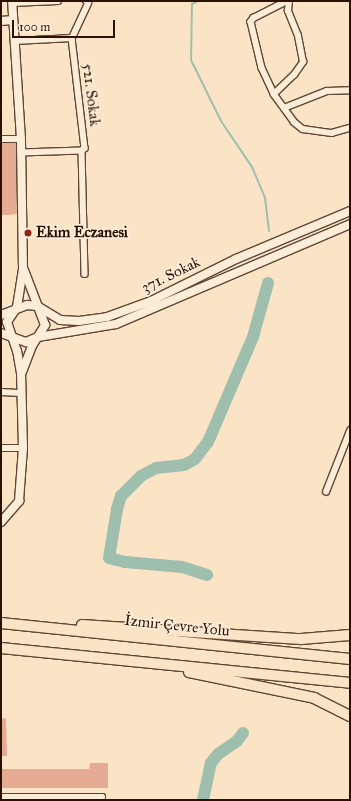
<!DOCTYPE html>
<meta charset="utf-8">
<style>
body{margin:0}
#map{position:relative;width:351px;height:801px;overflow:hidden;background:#fae4c5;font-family:"IM FELL Great Primer",serif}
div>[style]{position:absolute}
.stream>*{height:2px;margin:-1px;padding:0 1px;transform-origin:1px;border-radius:1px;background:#9fbfae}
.river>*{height:12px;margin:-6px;padding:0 6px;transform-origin:6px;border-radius:6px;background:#9fbfae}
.building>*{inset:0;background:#e5ab93}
.roads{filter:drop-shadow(1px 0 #604633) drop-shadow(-1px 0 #604633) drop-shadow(0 1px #604633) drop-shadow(0 -1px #604633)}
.street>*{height:5.5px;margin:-2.75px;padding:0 2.75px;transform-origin:2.75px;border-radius:2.75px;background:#fcedd9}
.secondary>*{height:8px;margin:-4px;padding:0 4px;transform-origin:4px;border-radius:4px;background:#fcedd9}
.highway>*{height:10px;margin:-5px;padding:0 5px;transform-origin:5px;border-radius:5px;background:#fae4c5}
.dots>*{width:11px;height:11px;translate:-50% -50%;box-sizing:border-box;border:2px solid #fcedd9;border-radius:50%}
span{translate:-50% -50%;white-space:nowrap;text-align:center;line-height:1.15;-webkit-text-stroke:3.5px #fcedd9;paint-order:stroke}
.street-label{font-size:15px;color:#2c1102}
.poi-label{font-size:15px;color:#2c1102;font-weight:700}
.left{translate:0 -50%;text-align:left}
.frame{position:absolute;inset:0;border:2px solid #2c1102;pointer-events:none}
.scale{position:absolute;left:12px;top:20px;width:103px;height:18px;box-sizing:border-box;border:2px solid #2c1102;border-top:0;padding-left:5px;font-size:12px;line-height:14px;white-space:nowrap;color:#2c1102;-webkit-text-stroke:3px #fcedd9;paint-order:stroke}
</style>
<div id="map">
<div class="stream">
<div style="left:198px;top:1px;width:7px;rotate:153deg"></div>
<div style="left:192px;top:4px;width:56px;rotate:91deg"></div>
<div style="left:191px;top:60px;width:68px;rotate:63.8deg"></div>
<div style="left:221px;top:121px;width:55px;rotate:56deg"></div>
<div style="left:252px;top:167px;width:34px;rotate:67deg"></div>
<div style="left:265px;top:198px;width:33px;rotate:83deg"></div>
</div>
<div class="river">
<div style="left:207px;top:575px;width:26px;rotate:-162deg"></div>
<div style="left:182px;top:567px;width:57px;rotate:-175deg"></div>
<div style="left:125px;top:562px;width:16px;rotate:-166deg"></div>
<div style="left:109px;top:558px;width:50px;rotate:-80.7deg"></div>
<div style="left:117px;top:509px;width:14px;rotate:-73deg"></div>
<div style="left:121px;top:496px;width:28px;rotate:-45deg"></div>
<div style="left:141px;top:476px;width:17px;rotate:-28deg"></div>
<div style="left:156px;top:468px;width:28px;rotate:-6deg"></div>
<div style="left:184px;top:465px;width:13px;rotate:-29deg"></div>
<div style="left:195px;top:459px;width:21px;rotate:-53deg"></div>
<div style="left:208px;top:442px;width:114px;rotate:-66.8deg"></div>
<div style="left:253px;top:337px;width:56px;rotate:-74.5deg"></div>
<div style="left:203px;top:800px;width:38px;rotate:-78deg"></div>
<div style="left:211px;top:763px;width:11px;rotate:-52deg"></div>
<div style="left:218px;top:754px;width:23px;rotate:-34deg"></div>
<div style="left:237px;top:741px;width:10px;rotate:-53deg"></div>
</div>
<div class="building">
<div style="clip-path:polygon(1px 143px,16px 143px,17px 214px,9px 215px,1px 215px)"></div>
<div style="clip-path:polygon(6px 718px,7px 756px,1px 756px,1px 719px)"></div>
<div style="clip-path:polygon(90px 763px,108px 763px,108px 788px,1px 788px,1px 769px,89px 769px)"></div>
</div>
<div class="roads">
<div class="street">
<div style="left:288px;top:1px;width:38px;rotate:153deg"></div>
<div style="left:254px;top:18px;width:5px;rotate:127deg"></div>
<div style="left:251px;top:22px;width:47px;rotate:76.6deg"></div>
<div style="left:262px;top:68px;width:29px;rotate:65deg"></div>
<div style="left:274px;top:94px;width:34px;rotate:54deg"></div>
<div style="left:294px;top:122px;width:11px;rotate:38deg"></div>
<div style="left:303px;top:129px;width:29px;rotate:8deg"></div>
<div style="left:332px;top:133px;width:19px;rotate:-16deg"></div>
<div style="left:12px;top:3px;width:46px;rotate:-2.5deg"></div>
<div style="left:72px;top:38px;width:38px;rotate:-65deg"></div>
<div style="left:88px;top:3px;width:3px;rotate:-135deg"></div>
<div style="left:15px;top:41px;width:57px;rotate:-3deg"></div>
<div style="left:72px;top:38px;width:111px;rotate:83.3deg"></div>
<div style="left:85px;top:148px;width:4px;rotate:135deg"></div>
<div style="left:82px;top:151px;width:61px;rotate:178.1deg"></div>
<div style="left:274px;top:94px;width:28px;rotate:-44deg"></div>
<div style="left:294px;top:75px;width:16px;rotate:-55deg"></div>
<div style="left:303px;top:62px;width:26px;rotate:-101deg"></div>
<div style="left:298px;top:36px;width:27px;rotate:-112deg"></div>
<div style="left:288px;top:11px;width:10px;rotate:-84deg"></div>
<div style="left:284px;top:108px;width:46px;rotate:-21.6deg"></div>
<div style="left:327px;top:91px;width:23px;rotate:-2deg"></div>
<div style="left:1px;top:139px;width:20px"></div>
<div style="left:82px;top:151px;width:123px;rotate:88.6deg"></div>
<div style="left:1px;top:392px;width:21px;rotate:3deg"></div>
<div style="left:1px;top:448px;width:22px"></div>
<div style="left:326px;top:492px;width:66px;rotate:-68.5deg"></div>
<div style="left:1px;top:797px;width:101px"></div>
<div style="left:102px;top:797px;width:3px;rotate:90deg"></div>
</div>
<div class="secondary">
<div style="left:1px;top:21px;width:12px;rotate:-5deg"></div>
<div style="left:1px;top:315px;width:28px;rotate:-21deg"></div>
<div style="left:27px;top:305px;width:10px;rotate:6deg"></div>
<div style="left:37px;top:306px;width:27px;rotate:31deg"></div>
<div style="left:60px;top:320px;width:19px;rotate:3deg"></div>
<div style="left:79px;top:321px;width:28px;rotate:-8deg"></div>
<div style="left:107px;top:317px;width:47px;rotate:-20deg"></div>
<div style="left:151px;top:301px;width:95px;rotate:-26.3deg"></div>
<div style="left:236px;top:259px;width:124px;rotate:-22.8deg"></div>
<div style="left:1px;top:333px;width:27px;rotate:20deg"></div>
<div style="left:26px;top:342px;width:13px;rotate:-23deg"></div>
<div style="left:38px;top:337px;width:79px;rotate:-9.5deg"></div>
<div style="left:116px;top:324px;width:254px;rotate:-23.1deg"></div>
<div style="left:22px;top:372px;width:28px;rotate:-69deg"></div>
<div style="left:32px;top:346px;width:25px;rotate:-58deg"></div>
<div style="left:45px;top:325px;width:59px;rotate:-110.9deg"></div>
<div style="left:1px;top:522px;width:28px;rotate:-49deg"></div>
<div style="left:19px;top:501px;width:53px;rotate:-85.7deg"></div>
<div style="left:23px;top:448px;width:75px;rotate:-91.5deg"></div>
<div style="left:21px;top:373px;width:22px;rotate:-100deg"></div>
<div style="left:17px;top:351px;width:31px;rotate:-109deg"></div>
<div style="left:7px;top:322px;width:18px;rotate:-56deg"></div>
<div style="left:17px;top:307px;width:38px;rotate:-81deg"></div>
<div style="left:23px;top:269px;width:130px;rotate:-90.9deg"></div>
<div style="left:21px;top:139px;width:138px;rotate:-93.7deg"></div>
</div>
<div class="highway">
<div style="left:1px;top:623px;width:351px;rotate:5.9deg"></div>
<div style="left:82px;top:625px;width:219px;rotate:3.7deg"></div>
<div style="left:301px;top:639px;width:49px;rotate:-4.7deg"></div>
<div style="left:1px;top:648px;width:351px;rotate:5.7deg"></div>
<div style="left:189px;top:672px;width:128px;rotate:11.7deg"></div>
<div style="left:314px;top:698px;width:40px;rotate:26.6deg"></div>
</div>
</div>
<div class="dots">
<div style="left:28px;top:233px;background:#8f2418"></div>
</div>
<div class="street-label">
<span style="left:91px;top:95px;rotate:83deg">521. Sokak</span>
<span style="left:171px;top:275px;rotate:-26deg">371. Sokak</span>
<span style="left:177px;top:626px;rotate:6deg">İzmir Çevre Yolu</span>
</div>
<div class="poi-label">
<span class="left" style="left:36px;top:233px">Ekim Eczanesi</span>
</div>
<div class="frame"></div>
<div class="scale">100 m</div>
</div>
